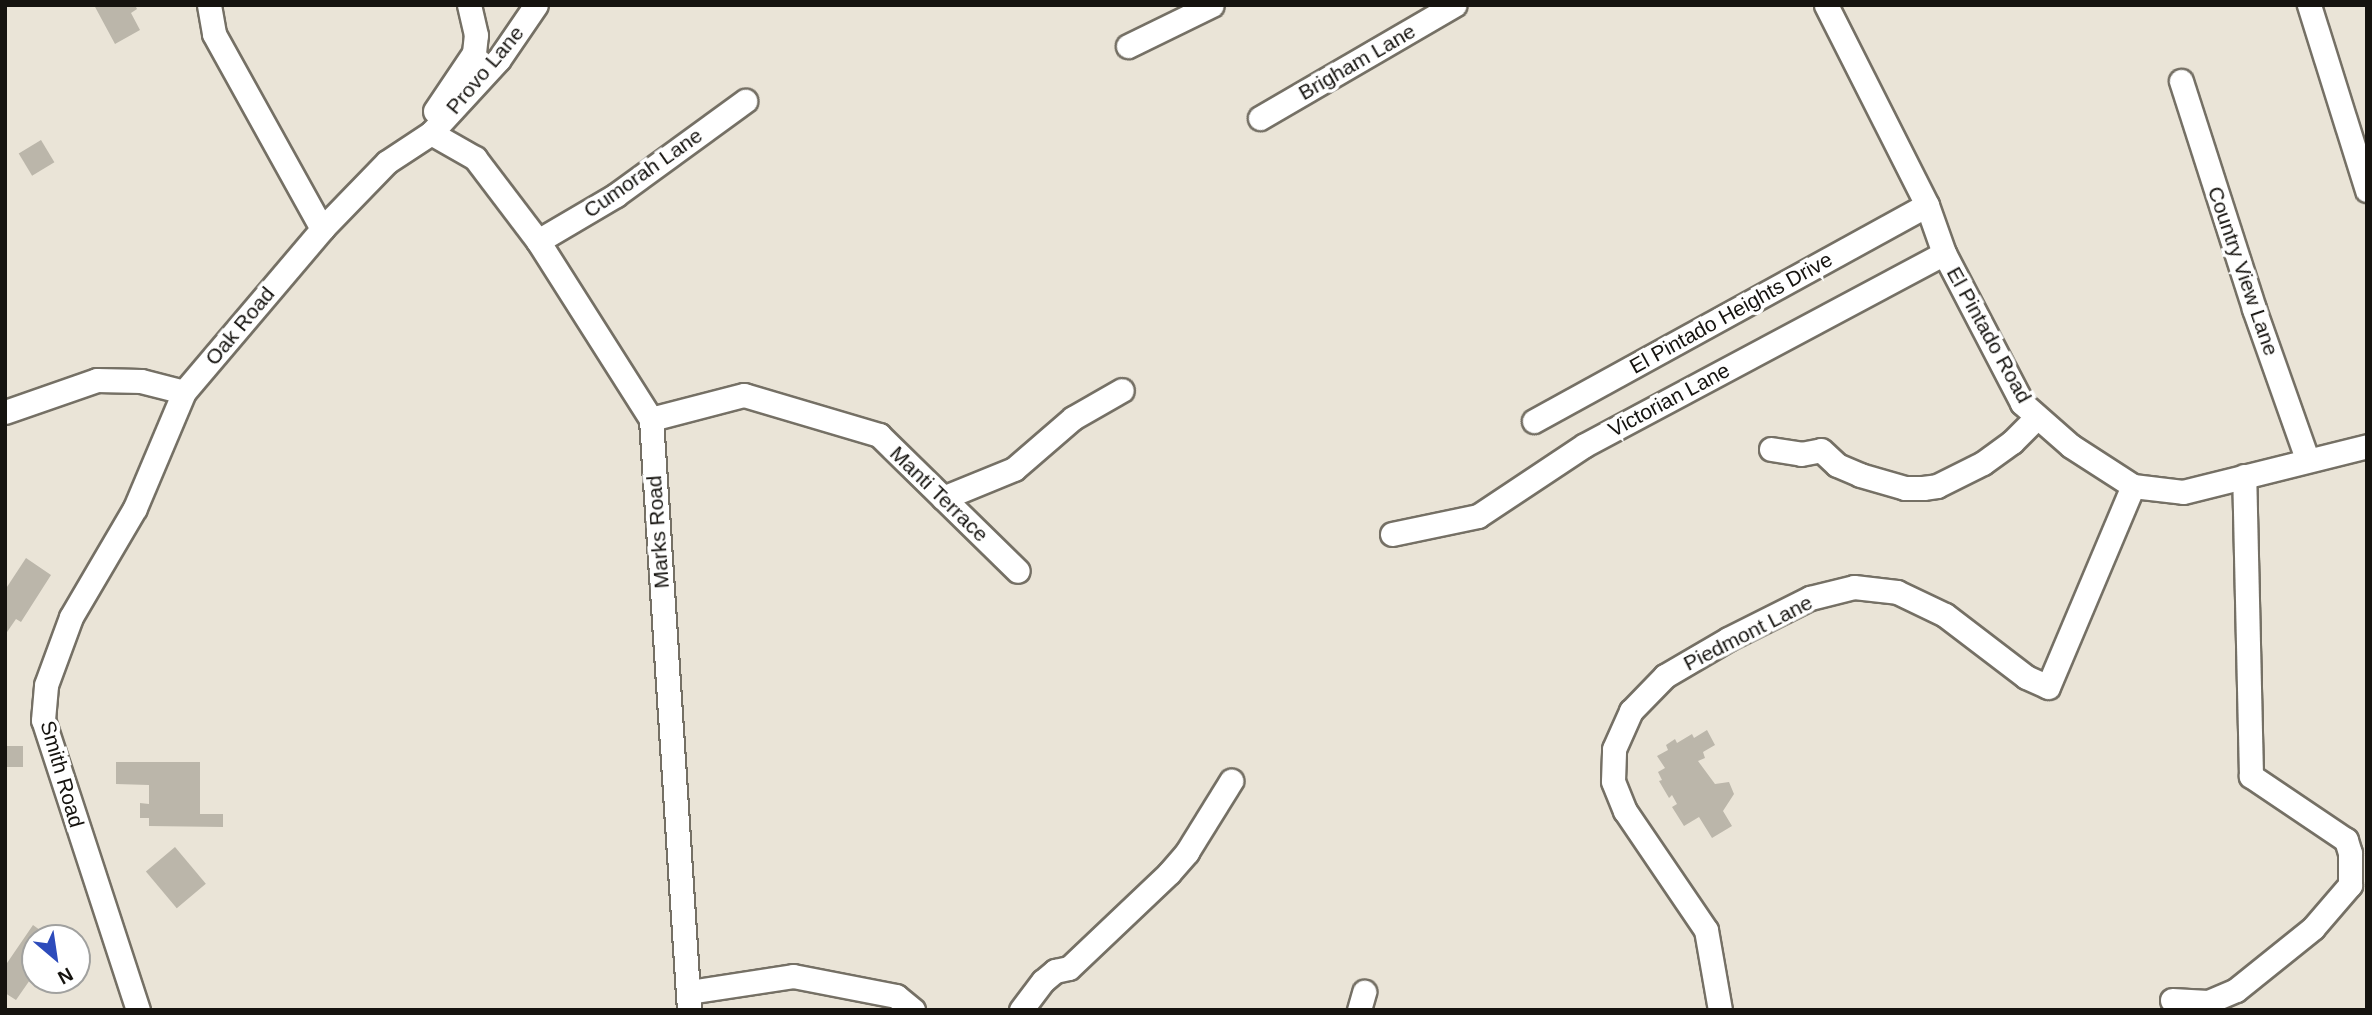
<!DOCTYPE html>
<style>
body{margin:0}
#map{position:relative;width:2372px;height:1015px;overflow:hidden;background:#eae4d7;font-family:Helvetica,sans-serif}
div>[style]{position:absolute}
.building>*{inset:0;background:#bbb6aa;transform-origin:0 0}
.roads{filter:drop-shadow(2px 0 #757065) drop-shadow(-2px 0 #757065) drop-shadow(0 2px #757065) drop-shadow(0 -2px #757065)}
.minor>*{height:23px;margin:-11.5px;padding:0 11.5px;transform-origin:11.5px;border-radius:11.5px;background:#fff}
span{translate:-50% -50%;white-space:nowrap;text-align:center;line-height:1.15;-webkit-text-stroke:7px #fff;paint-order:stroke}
.street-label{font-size:21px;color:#15130f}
.frame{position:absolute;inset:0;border:7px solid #15130f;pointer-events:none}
.north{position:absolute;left:21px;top:924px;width:70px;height:70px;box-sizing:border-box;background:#fff;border:2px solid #a1a19f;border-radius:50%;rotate:151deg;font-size:19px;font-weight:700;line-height:28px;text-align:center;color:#15130f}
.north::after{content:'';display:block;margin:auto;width:24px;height:32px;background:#2d4bbb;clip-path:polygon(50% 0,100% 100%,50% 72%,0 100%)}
</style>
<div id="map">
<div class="building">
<div style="clip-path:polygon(94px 5px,135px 5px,137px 9px,131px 13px,140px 30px,115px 44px)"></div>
<div style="left:41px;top:140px;width:26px;height:26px;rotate:59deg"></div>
<div style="clip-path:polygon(26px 558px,51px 575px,21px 622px,16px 619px,5px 635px,5px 590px)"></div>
<div style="clip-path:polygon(1707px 730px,1715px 745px,1703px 752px,1705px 758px,1698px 761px,1715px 784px,1729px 782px,1734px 794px,1723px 811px,1732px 826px,1712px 838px,1699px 817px,1684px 826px,1672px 807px,1677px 804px,1672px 795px,1669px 798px,1659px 781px,1662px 780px,1658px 772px,1665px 768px,1657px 756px,1668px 750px,1666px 745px,1675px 739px,1677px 743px,1692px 734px,1694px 738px)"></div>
<div style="left:5px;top:746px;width:18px;height:21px"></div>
<div style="clip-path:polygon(116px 762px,200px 762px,200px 814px,223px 814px,223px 827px,149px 826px,149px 818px,140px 818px,140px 803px,149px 804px,149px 785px,116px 784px)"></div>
<div style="left:175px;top:847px;width:48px;height:38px;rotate:50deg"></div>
<div style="clip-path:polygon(33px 925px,51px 938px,35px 938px,35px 979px,32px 977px,16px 1000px,5px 993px,5px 966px)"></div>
<div style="clip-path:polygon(36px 980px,56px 980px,50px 989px)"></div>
</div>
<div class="roads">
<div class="minor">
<div style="left:209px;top:5px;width:29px;rotate:80deg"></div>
<div style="left:214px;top:34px;width:223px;rotate:61deg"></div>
<div style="left:1826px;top:5px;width:224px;rotate:63.2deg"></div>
<div style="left:1927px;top:205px;width:51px;rotate:70.5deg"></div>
<div style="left:1944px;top:253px;width:169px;rotate:62.5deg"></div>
<div style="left:2022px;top:403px;width:65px;rotate:41.3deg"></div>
<div style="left:2071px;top:446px;width:74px;rotate:32.8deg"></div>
<div style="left:2133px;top:486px;width:50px;rotate:6.8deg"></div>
<div style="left:2183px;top:492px;width:190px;rotate:-14deg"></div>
<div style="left:2309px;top:5px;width:194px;rotate:72.6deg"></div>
<div style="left:1128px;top:46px;width:93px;rotate:-26deg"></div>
<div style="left:2181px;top:81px;width:239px;rotate:72.2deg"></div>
<div style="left:2254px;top:309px;width:159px;rotate:70.5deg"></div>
<div style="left:435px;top:111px;width:70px;rotate:-56.1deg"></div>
<div style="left:474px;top:53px;width:18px;rotate:-84deg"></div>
<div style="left:476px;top:35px;width:31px;rotate:-103deg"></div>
<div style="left:1260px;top:118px;width:225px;rotate:-30.2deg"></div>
<div style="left:431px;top:133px;width:51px;rotate:29.6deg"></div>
<div style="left:475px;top:158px;width:104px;rotate:52.8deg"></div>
<div style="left:538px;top:241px;width:211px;rotate:57.6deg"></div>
<div style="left:651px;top:419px;width:592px;rotate:86.32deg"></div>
<div style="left:538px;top:241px;width:91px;rotate:-30.5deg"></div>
<div style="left:616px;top:195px;width:160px;rotate:-36.1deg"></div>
<div style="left:5px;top:412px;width:97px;rotate:-19.2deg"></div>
<div style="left:97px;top:380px;width:44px;rotate:1.3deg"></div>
<div style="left:141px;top:381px;width:44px;rotate:14.3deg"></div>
<div style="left:184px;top:392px;width:214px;rotate:-49.7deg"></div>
<div style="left:322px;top:229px;width:93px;rotate:-45.9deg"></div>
<div style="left:387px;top:162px;width:53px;rotate:-33.4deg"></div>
<div style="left:431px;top:133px;width:100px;rotate:-47.4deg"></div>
<div style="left:499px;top:59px;width:65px;rotate:-55.6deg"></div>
<div style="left:651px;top:419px;width:96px;rotate:-14.5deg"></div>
<div style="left:744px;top:395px;width:141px;rotate:16.5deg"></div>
<div style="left:879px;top:435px;width:194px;rotate:44.4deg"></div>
<div style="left:1534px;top:421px;width:448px;rotate:-28.8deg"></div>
<div style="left:1771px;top:449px;width:30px;rotate:9deg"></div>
<div style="left:1801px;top:454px;width:20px;rotate:-11deg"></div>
<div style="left:1821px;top:450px;width:22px;rotate:43deg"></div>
<div style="left:1837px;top:465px;width:25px;rotate:23deg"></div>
<div style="left:1860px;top:475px;width:47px;rotate:16.1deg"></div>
<div style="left:1905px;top:488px;width:18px"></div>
<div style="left:1923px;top:488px;width:14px;rotate:-8deg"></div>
<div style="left:1937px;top:486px;width:51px;rotate:-26.6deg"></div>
<div style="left:1983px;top:463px;width:36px;rotate:-36deg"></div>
<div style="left:2012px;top:442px;width:35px;rotate:-45deg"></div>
<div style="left:943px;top:498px;width:77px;rotate:-22.2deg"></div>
<div style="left:1014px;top:469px;width:78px;rotate:-40.8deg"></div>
<div style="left:1073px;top:418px;width:56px;rotate:-29.7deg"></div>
<div style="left:1392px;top:534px;width:88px;rotate:-11.8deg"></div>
<div style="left:1478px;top:516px;width:128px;rotate:-33.6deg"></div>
<div style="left:1585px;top:445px;width:407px;rotate:-28.1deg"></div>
<div style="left:689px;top:992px;width:105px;rotate:-8.7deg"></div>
<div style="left:793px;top:976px;width:105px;rotate:11deg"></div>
<div style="left:896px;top:996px;width:22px;rotate:39deg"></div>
<div style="left:2172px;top:1000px;width:36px;rotate:3deg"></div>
<div style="left:2208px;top:1002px;width:30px;rotate:-23deg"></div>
<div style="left:2236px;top:990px;width:99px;rotate:-38.8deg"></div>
<div style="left:2313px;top:928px;width:57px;rotate:-49.3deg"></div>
<div style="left:2350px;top:885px;width:32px;rotate:-90deg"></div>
<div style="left:2350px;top:853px;width:14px;rotate:-107deg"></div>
<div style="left:2346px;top:840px;width:115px;rotate:-146deg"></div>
<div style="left:2251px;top:776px;width:300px;rotate:-91.3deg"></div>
<div style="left:138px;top:1010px;width:305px;rotate:-108.1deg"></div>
<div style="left:43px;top:720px;width:35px;rotate:-85deg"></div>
<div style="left:46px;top:685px;width:72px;rotate:-69.8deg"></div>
<div style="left:71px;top:617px;width:126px;rotate:-59.6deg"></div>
<div style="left:135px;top:508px;width:126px;rotate:-67.1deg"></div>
<div style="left:1021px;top:1010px;width:36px;rotate:-53deg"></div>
<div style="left:1043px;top:981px;width:16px;rotate:-40deg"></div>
<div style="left:1055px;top:971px;width:14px;rotate:-12deg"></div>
<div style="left:1069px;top:968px;width:138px;rotate:-43.5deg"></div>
<div style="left:1169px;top:873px;width:28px;rotate:-49deg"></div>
<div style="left:1187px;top:852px;width:84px;rotate:-58.2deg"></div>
<div style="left:1359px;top:1010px;width:19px;rotate:-74deg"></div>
<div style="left:1720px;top:1010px;width:81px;rotate:-99.9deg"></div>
<div style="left:1706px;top:930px;width:144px;rotate:-124.2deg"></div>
<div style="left:1625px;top:811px;width:32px;rotate:-112deg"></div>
<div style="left:1613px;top:781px;width:32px;rotate:-88deg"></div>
<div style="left:1614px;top:749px;width:42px;rotate:-65.9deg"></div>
<div style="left:1631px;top:711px;width:49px;rotate:-45.8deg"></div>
<div style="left:1665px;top:676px;width:73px;rotate:-30.4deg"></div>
<div style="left:1728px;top:639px;width:92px;rotate:-26.6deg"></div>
<div style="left:1810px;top:598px;width:45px;rotate:-14deg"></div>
<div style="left:1854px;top:587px;width:43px;rotate:6.6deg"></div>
<div style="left:1897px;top:592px;width:53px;rotate:25.6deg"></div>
<div style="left:1945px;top:615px;width:102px;rotate:37.4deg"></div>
<div style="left:2026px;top:677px;width:24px;rotate:24deg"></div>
<div style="left:2048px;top:687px;width:218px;rotate:-67.1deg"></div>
</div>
</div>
<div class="street-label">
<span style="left:1357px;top:62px;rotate:-30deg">Brigham Lane</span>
<span style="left:485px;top:70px;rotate:-50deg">Provo Lane</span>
<span style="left:643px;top:173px;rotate:-35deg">Cumorah Lane</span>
<span style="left:2243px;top:271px;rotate:71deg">Country View Lane</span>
<span style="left:1731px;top:313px;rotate:-29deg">El Pintado Heights Drive</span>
<span style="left:240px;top:326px;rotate:-50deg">Oak Road</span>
<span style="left:1989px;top:335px;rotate:61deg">El Pintado Road</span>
<span style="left:1669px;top:400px;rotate:-28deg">Victorian Lane</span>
<span style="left:939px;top:494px;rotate:44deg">Manti Terrace</span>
<span style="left:658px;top:532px;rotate:-94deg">Marks Road</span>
<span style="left:1748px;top:633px;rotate:-27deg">Piedmont Lane</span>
<span style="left:62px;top:774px;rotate:74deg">Smith Road</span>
</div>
<div class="frame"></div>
<div class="north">N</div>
</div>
